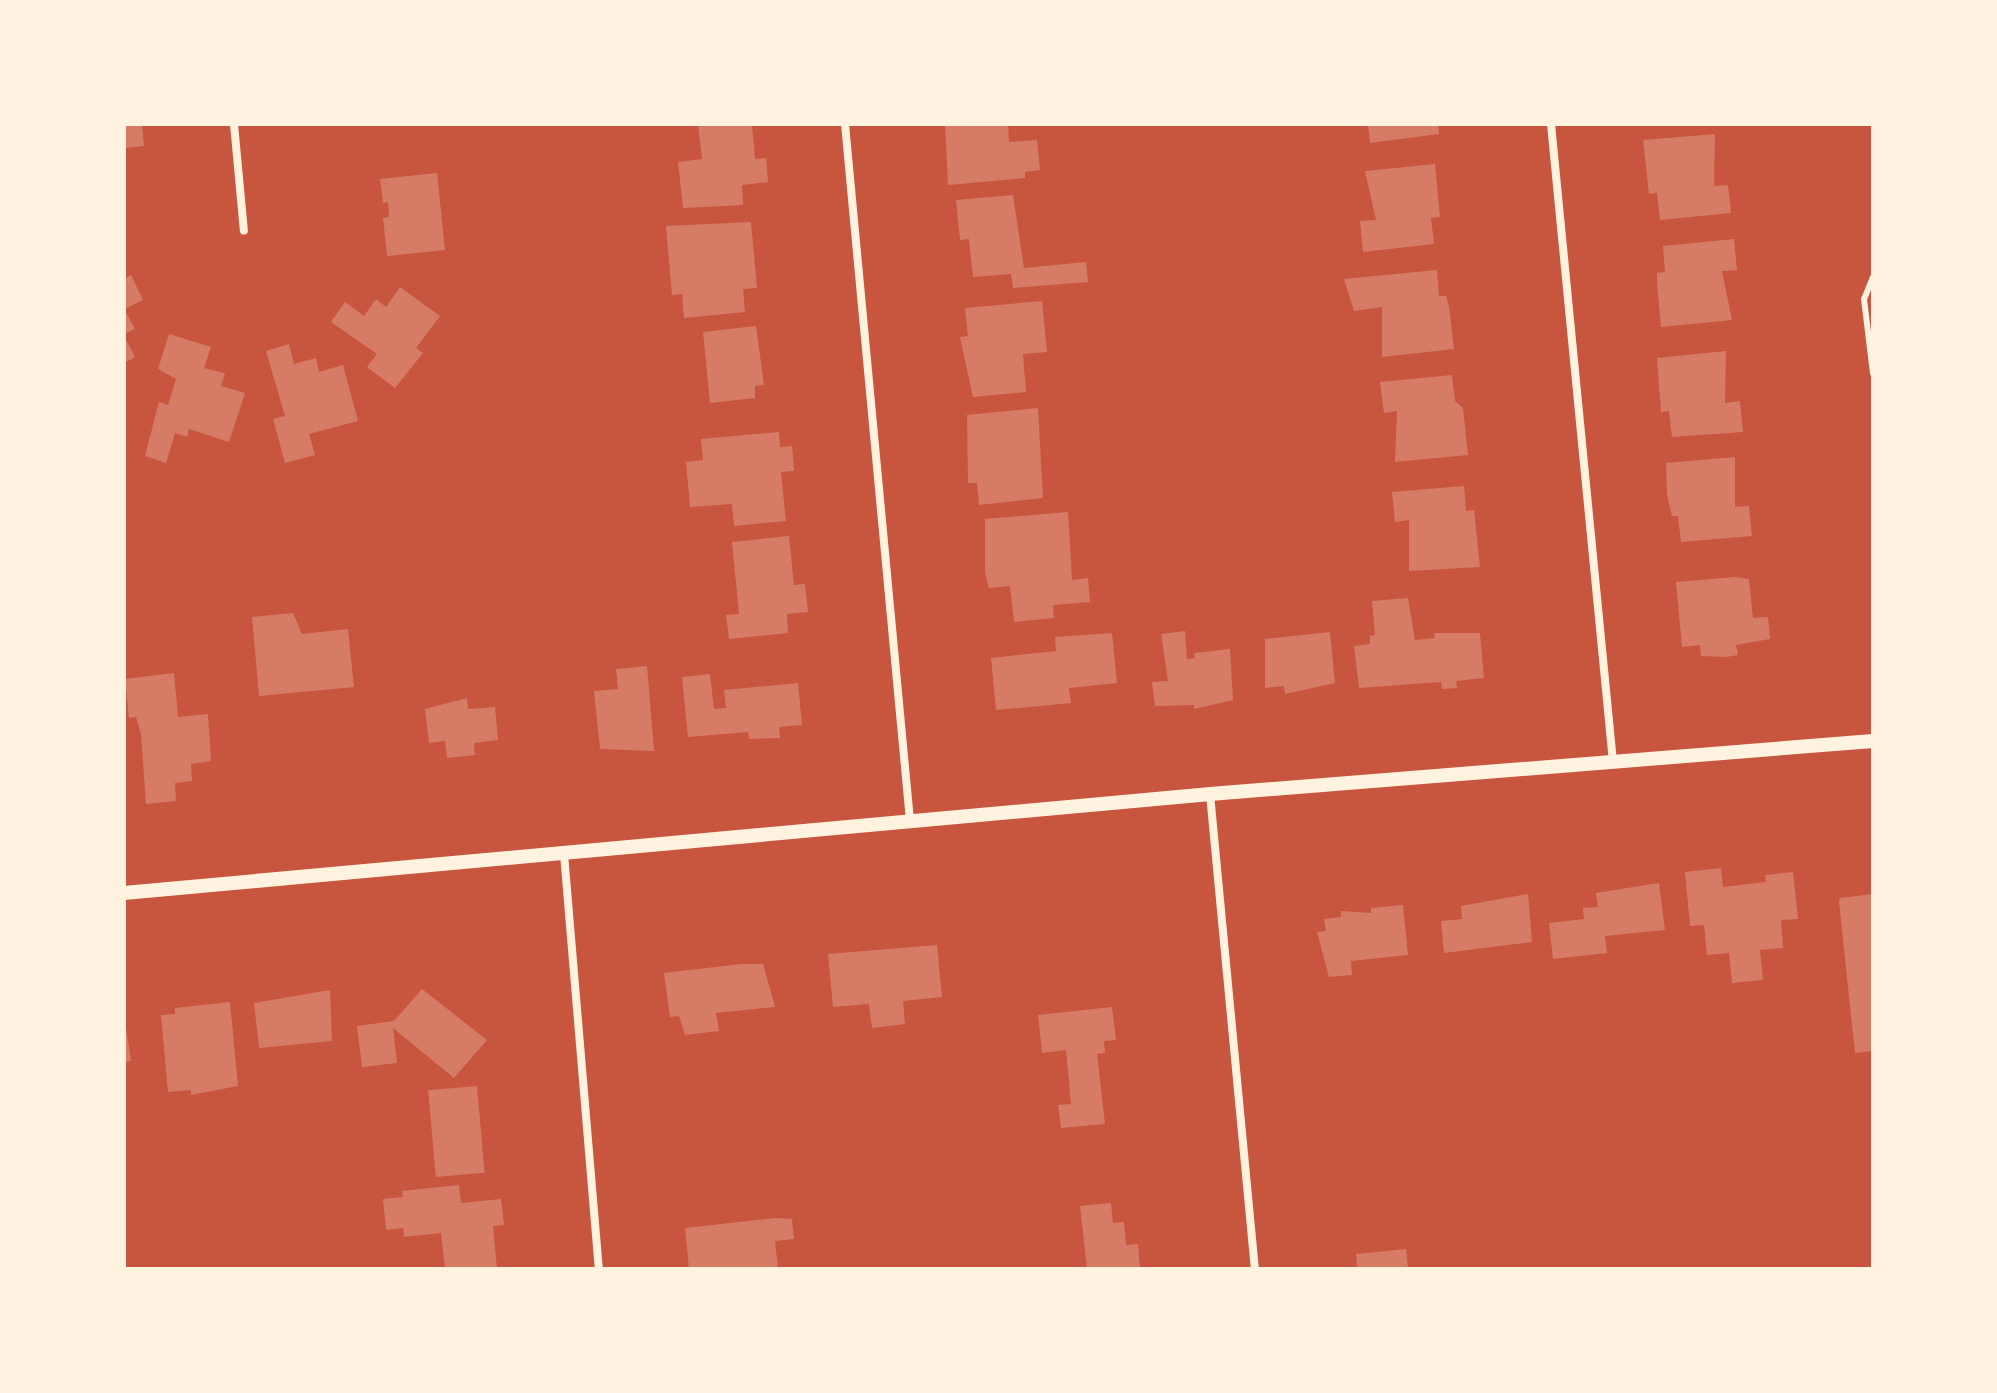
<!DOCTYPE html>
<style>
body{margin:0}
#map{position:relative;width:1997px;height:1393px;overflow:hidden;background:#c8553d;font-family:"Fira Sans",sans-serif}
div>[style]{position:absolute}
.building>*{inset:0;background:#d67c66;transform-origin:0 0}
.service>*{height:6px;margin:-3px;padding:0 3px;transform-origin:3px;border-radius:3px;background:#fff3e0}
.minor>*{height:8px;margin:-4px;padding:0 4px;transform-origin:4px;border-radius:4px;background:#fff3e0}
.tertiary>*{height:14px;margin:-7px;padding:0 7px;transform-origin:7px;border-radius:7px;background:#fff3e0}
span{translate:-50% -50%;white-space:nowrap;text-align:center;line-height:1.15;-webkit-text-stroke:8px #fff3e0;paint-order:stroke}
.frame{position:absolute;inset:0;border:126px solid #fff3e0;pointer-events:none}
</style>
<div id="map">
<div class="building">
<div style="clip-path:polygon(124px 124px,142px 124px,144px 146px,124px 148px)"></div>
<div style="clip-path:polygon(698px 124px,752px 124px,755px 159px,766px 158px,768px 182px,742px 185px,743px 205px,683px 208px,678px 162px,702px 159px)"></div>
<div style="clip-path:polygon(945px 124px,1008px 124px,1009px 142px,1037px 140px,1040px 170px,1025px 172px,1025px 178px,948px 185px)"></div>
<div style="clip-path:polygon(1368px 124px,1438px 124px,1439px 134px,1370px 143px)"></div>
<div style="clip-path:polygon(1715px 134px,1714px 186px,1728px 185px,1731px 213px,1660px 220px,1657px 193px,1649px 194px,1643px 140px)"></div>
<div style="clip-path:polygon(1435px 164px,1440px 217px,1431px 218px,1434px 244px,1363px 252px,1360px 221px,1376px 220px,1365px 171px)"></div>
<div style="clip-path:polygon(437px 173px,445px 250px,387px 256px,383px 218px,389px 217px,388px 202px,383px 203px,380px 179px)"></div>
<div style="clip-path:polygon(1013px 195px,1024px 268px,1086px 262px,1088px 282px,1013px 288px,1011px 274px,973px 277px,969px 239px,960px 240px,956px 200px)"></div>
<div style="clip-path:polygon(751px 222px,757px 288px,743px 289px,745px 312px,684px 318px,682px 294px,672px 295px,666px 226px)"></div>
<div style="clip-path:polygon(1734px 239px,1737px 270px,1722px 271px,1732px 320px,1661px 327px,1657px 284px,1657px 273px,1665px 272px,1663px 246px)"></div>
<div style="clip-path:polygon(1437px 270px,1439px 296px,1446px 296px,1449px 307px,1454px 349px,1382px 357px,1382px 307px,1354px 311px,1344px 279px)"></div>
<div style="clip-path:polygon(131px 275px,143px 300px,124px 309px,135px 329px,124px 334px,124px 279px)"></div>
<div style="clip-path:polygon(400px 287px,440px 316px,416px 348px,423px 353px,395px 388px,367px 367px,377px 354px,331px 322px,345px 302px,364px 316px,376px 299px,386px 307px)"></div>
<div style="clip-path:polygon(1042px 301px,1047px 352px,1023px 354px,1026px 392px,973px 397px,960px 337px,968px 336px,965px 308px)"></div>
<div style="clip-path:polygon(756px 326px,764px 385px,755px 386px,755px 398px,710px 403px,703px 332px)"></div>
<div style="clip-path:polygon(169px 334px,211px 347px,204px 368px,225px 373px,221px 386px,245px 393px,229px 442px,189px 429px,187px 437px,175px 433px,166px 463px,145px 456px,159px 402px,168px 405px,176px 379px,158px 369px)"></div>
<div style="clip-path:polygon(124px 336px,135px 357px,124px 363px)"></div>
<div style="clip-path:polygon(289px 344px,294px 364px,316px 358px,319px 372px,343px 365px,358px 421px,309px 434px,315px 455px,285px 463px,273px 419px,285px 416px,266px 351px)"></div>
<div style="clip-path:polygon(1726px 351px,1725px 403px,1740px 401px,1743px 432px,1672px 437px,1669px 411px,1661px 412px,1657px 358px)"></div>
<div style="clip-path:polygon(1452px 375px,1455px 401px,1463px 408px,1468px 455px,1395px 462px,1397px 411px,1384px 413px,1380px 382px)"></div>
<div style="clip-path:polygon(1038px 408px,1043px 498px,979px 505px,977px 483px,968px 483px,967px 415px)"></div>
<div style="clip-path:polygon(779px 432px,780px 447px,792px 446px,794px 471px,781px 472px,786px 521px,734px 526px,732px 504px,690px 507px,686px 462px,703px 460px,701px 439px)"></div>
<div style="clip-path:polygon(1735px 457px,1735px 507px,1749px 506px,1752px 536px,1681px 542px,1678px 516px,1672px 516px,1667px 495px,1666px 463px)"></div>
<div style="clip-path:polygon(1464px 486px,1466px 511px,1474px 510px,1480px 567px,1409px 571px,1409px 520px,1395px 522px,1392px 492px)"></div>
<div style="clip-path:polygon(1068px 512px,1072px 580px,1088px 578px,1090px 602px,1053px 605px,1054px 618px,1014px 622px,1010px 586px,989px 588px,985px 573px,985px 519px)"></div>
<div style="clip-path:polygon(789px 536px,794px 585px,805px 584px,808px 612px,787px 614px,788px 633px,729px 639px,726px 615px,739px 614px,732px 542px)"></div>
<div style="clip-path:polygon(1735px 577px,1749px 579px,1753px 618px,1768px 617px,1770px 639px,1736px 645px,1738px 655px,1726px 657px,1701px 656px,1700px 645px,1682px 647px,1676px 582px)"></div>
<div style="clip-path:polygon(1408px 598px,1415px 640px,1435px 638px,1434px 633px,1480px 633px,1484px 678px,1456px 681px,1457px 688px,1442px 689px,1441px 682px,1359px 688px,1354px 646px,1370px 644px,1370px 636px,1375px 635px,1372px 601px)"></div>
<div style="clip-path:polygon(293px 613px,302px 634px,348px 629px,354px 687px,259px 696px,252px 617px)"></div>
<div style="clip-path:polygon(1185px 631px,1187px 659px,1195px 658px,1194px 653px,1230px 649px,1233px 700px,1194px 709px,1194px 705px,1155px 706px,1152px 682px,1168px 681px,1161px 634px)"></div>
<div style="clip-path:polygon(1330px 632px,1335px 683px,1285px 694px,1284px 686px,1265px 688px,1265px 639px)"></div>
<div style="clip-path:polygon(1112px 633px,1117px 683px,1069px 688px,1071px 703px,996px 710px,991px 658px,1056px 651px,1055px 637px)"></div>
<div style="clip-path:polygon(647px 666px,654px 751px,600px 749px,594px 691px,618px 689px,616px 669px)"></div>
<div style="clip-path:polygon(174px 673px,178px 717px,208px 714px,211px 761px,191px 764px,192px 781px,175px 783px,176px 801px,146px 804px,141px 734px,136px 717px,129px 718px,125px 679px)"></div>
<div style="clip-path:polygon(710px 674px,714px 709px,726px 708px,724px 690px,798px 683px,802px 725px,779px 727px,780px 738px,749px 739px,748px 732px,688px 737px,682px 677px)"></div>
<div style="clip-path:polygon(467px 698px,468px 709px,495px 707px,498px 740px,474px 743px,475px 755px,447px 758px,445px 741px,429px 743px,425px 709px)"></div>
<div style="clip-path:polygon(1721px 868px,1723px 887px,1766px 882px,1765px 875px,1793px 872px,1798px 919px,1781px 920px,1783px 948px,1760px 950px,1763px 980px,1732px 983px,1729px 953px,1707px 955px,1704px 925px,1690px 926px,1685px 872px)"></div>
<div style="clip-path:polygon(1659px 883px,1665px 930px,1605px 936px,1607px 953px,1553px 959px,1549px 923px,1584px 919px,1583px 908px,1598px 907px,1596px 893px)"></div>
<div style="clip-path:polygon(1528px 894px,1532px 942px,1444px 953px,1441px 921px,1462px 919px,1461px 906px)"></div>
<div style="clip-path:polygon(1873px 894px,1873px 1051px,1855px 1053px,1839px 902px,1840px 898px)"></div>
<div style="clip-path:polygon(1403px 905px,1408px 955px,1351px 961px,1352px 975px,1329px 977px,1317px 932px,1326px 931px,1324px 919px,1341px 917px,1341px 911px,1371px 913px,1371px 908px)"></div>
<div style="clip-path:polygon(937px 945px,942px 997px,903px 1001px,905px 1024px,872px 1028px,869px 1004px,833px 1007px,828px 954px)"></div>
<div style="clip-path:polygon(741px 964px,763px 964px,775px 1007px,716px 1013px,719px 1031px,685px 1035px,679px 1016px,670px 1017px,664px 973px)"></div>
<div style="clip-path:polygon(422px 989px,487px 1040px,454px 1078px,393px 1028px,397px 1063px,362px 1067px,357px 1026px,394px 1021px)"></div>
<div style="clip-path:polygon(330px 990px,332px 1041px,259px 1048px,254px 1003px)"></div>
<div style="clip-path:polygon(230px 1002px,238px 1086px,191px 1095px,191px 1090px,168px 1092px,161px 1015px,175px 1014px,175px 1008px)"></div>
<div style="clip-path:polygon(1112px 1007px,1116px 1040px,1104px 1041px,1105px 1053px,1097px 1054px,1105px 1124px,1061px 1128px,1058px 1105px,1071px 1104px,1066px 1050px,1042px 1053px,1038px 1015px)"></div>
<div style="clip-path:polygon(124px 1015px,131px 1061px,124px 1062px)"></div>
<div style="left:477px;top:1086px;width:87px;height:49px;rotate:85deg"></div>
<div style="clip-path:polygon(459px 1185px,461px 1203px,501px 1199px,504px 1225px,493px 1226px,497px 1269px,445px 1269px,441px 1233px,404px 1237px,403px 1228px,386px 1230px,383px 1199px,403px 1197px,402px 1191px)"></div>
<div style="clip-path:polygon(1111px 1203px,1113px 1223px,1124px 1222px,1126px 1245px,1138px 1244px,1140px 1269px,1087px 1269px,1080px 1206px)"></div>
<div style="clip-path:polygon(776px 1218px,792px 1219px,794px 1239px,775px 1241px,778px 1269px,689px 1269px,685px 1228px)"></div>
<div style="clip-path:polygon(1406px 1249px,1408px 1269px,1357px 1269px,1356px 1254px)"></div>
</div>
<div class="service">
<div style="left:1873px;top:277px;width:24px;rotate:112deg"></div>
<div style="left:1864px;top:299px;width:75px;rotate:83.1deg"></div>
</div>
<div class="minor">
<div style="left:234px;top:124px;width:107px;rotate:84.7deg"></div>
<div style="left:845px;top:124px;width:700px;rotate:84.67deg"></div>
<div style="left:1551px;top:124px;width:641px;rotate:84.45deg"></div>
<div style="left:1210px;top:794px;width:477px;rotate:84.6deg"></div>
<div style="left:564px;top:854px;width:416px;rotate:85.2deg"></div>
</div>
<div class="tertiary">
<div style="left:124px;top:893px;width:1091px;rotate:-5.21deg"></div>
<div style="left:1210px;top:794px;width:665px;rotate:-4.57deg"></div>
</div>
<div class="frame"></div>
</div>
